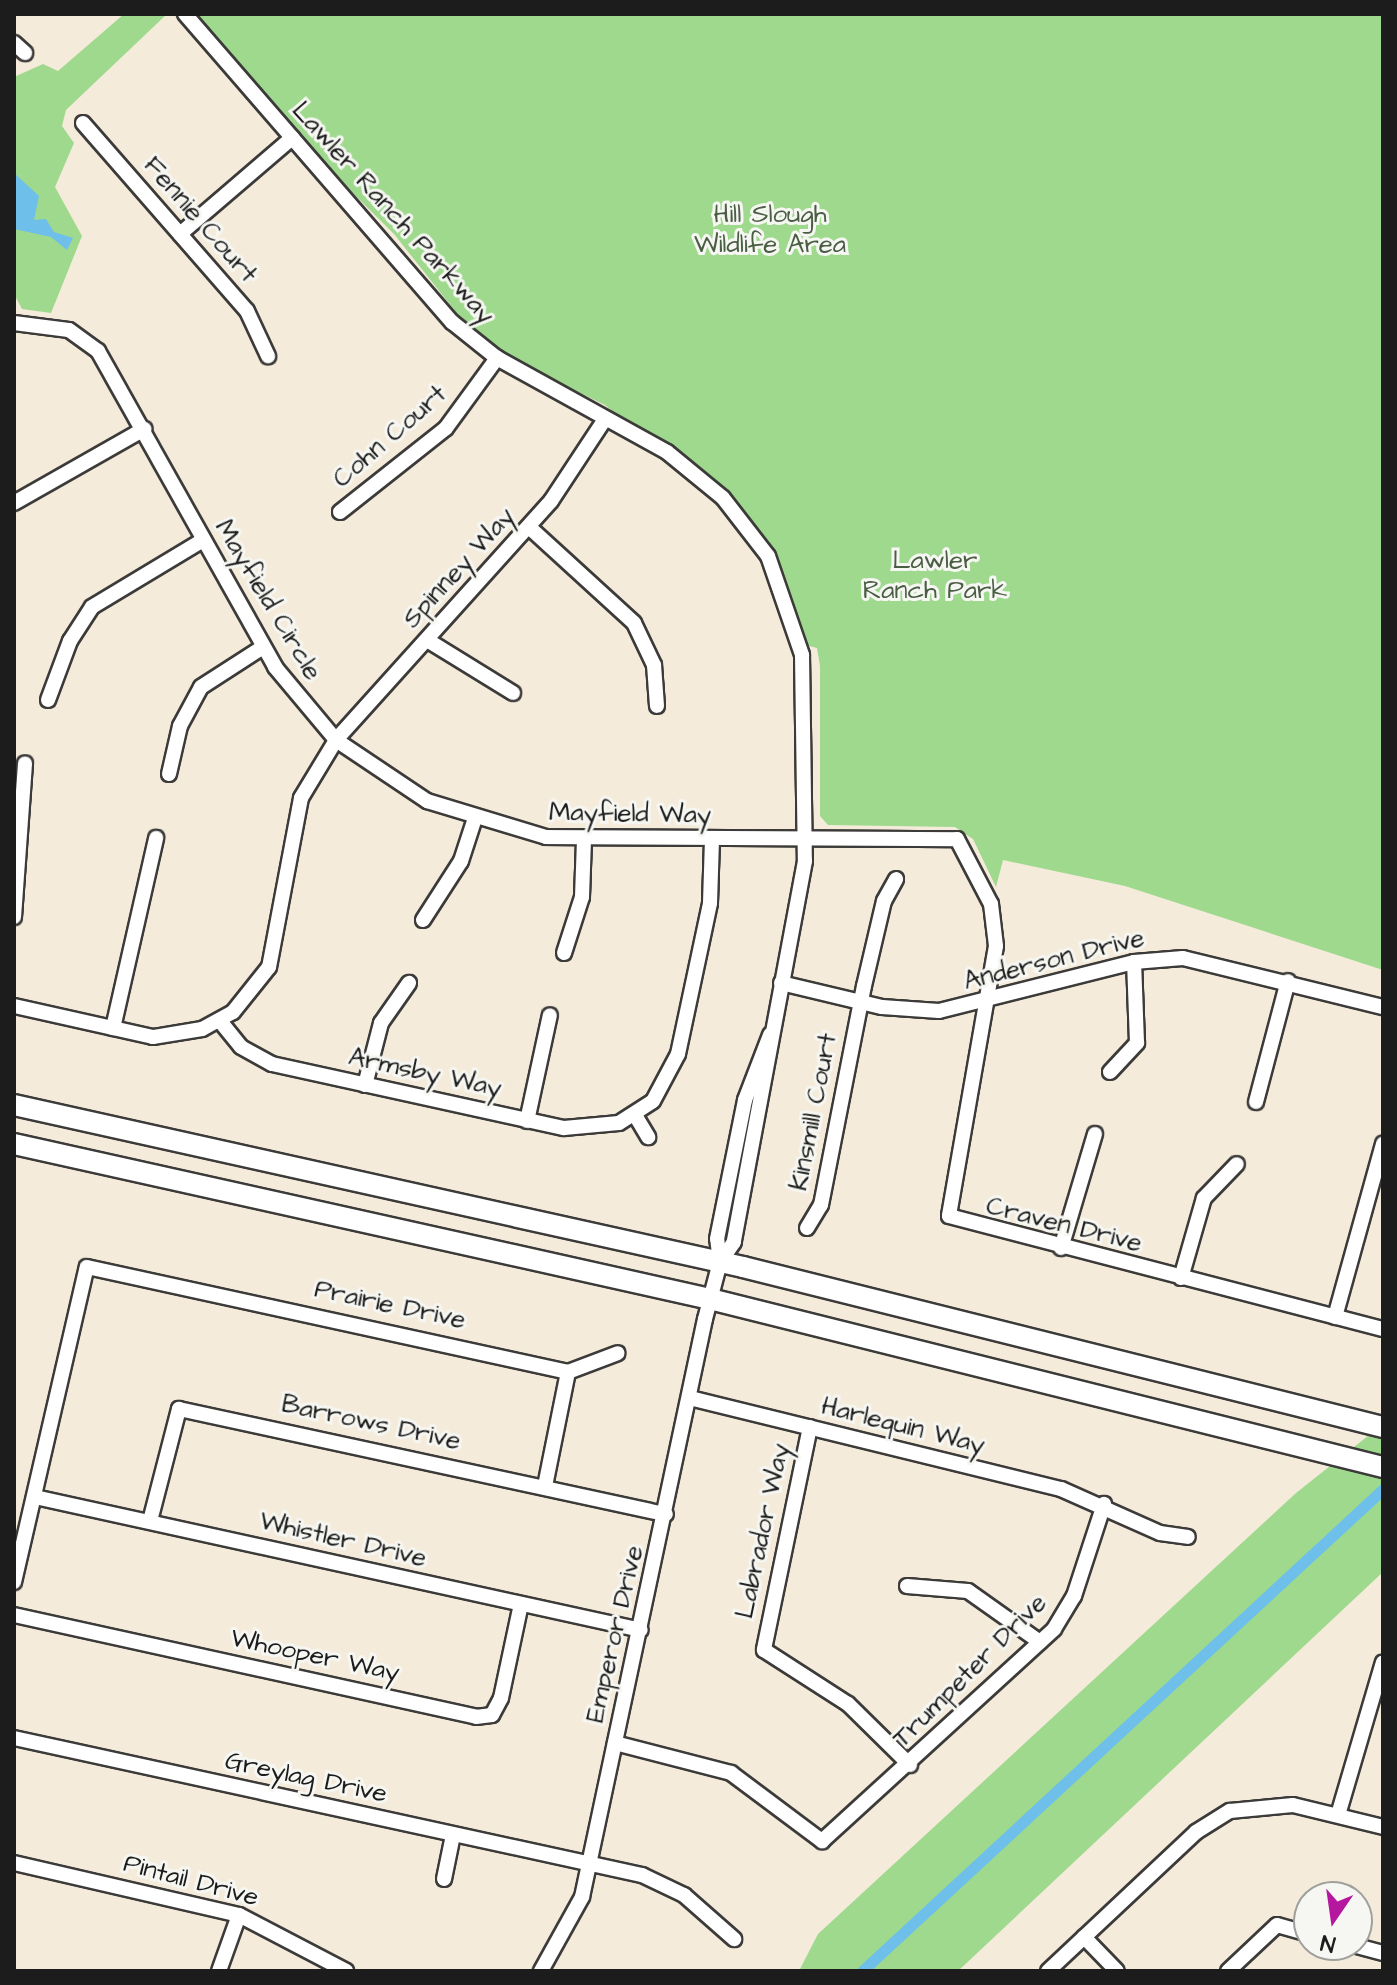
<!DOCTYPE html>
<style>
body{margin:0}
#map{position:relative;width:1397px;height:1985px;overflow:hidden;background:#f4ebdb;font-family:"Architects Daughter",sans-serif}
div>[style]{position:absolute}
.green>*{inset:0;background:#9ed98d}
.water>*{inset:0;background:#6ebfea}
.canal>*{height:11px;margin:-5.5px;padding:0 5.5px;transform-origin:5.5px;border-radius:5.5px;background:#6ebfea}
.roads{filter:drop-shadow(2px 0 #3c3b39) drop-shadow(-2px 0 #3c3b39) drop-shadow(0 2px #3c3b39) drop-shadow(0 -2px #3c3b39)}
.minor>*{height:14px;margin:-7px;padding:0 7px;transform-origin:7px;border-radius:7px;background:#fff}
.highway>*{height:20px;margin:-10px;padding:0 10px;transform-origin:10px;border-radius:10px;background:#fff}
span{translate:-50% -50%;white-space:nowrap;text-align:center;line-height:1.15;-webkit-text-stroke:6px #f6f6f2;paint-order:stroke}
.street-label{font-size:26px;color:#1c1c1c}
.park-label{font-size:26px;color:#4a5e44}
.frame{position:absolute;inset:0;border:16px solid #1c1c1c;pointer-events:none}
.north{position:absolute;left:1293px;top:1881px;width:80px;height:80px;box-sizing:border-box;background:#f6f6f2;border:2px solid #9f9f9c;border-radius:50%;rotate:193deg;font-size:22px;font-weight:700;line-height:32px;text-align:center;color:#1c1c1c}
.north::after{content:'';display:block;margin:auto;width:28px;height:36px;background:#b5179e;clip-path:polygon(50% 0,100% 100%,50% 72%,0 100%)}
</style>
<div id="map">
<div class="green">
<div style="clip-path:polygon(124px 14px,167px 14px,66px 110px,62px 126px,74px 143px,55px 187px,82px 236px,51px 313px,22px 309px,14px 294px,14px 77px,43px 64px,58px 71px)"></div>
<div style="clip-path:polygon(173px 14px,1383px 14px,1383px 970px,1125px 886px,1003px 860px,996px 887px,973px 839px,955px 827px,828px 825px,820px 816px,820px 666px,817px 648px,794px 642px,788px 587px,720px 505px,605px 405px,482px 345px,394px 234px)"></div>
<div style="clip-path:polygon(1383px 1424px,1383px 1572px,958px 1971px,799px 1971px,818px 1934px,1296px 1493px)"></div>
</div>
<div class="water">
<div style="clip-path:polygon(14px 173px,39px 196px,34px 220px,46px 219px,54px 232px,73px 238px,67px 250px,51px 237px,14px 229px)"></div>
</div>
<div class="canal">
<div style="left:862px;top:1971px;width:710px;rotate:-42.77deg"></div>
</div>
<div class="roads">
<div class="minor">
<div style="left:185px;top:14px;width:408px;rotate:49.1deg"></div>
<div style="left:452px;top:322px;width:58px;rotate:38.7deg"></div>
<div style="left:497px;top:358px;width:194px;rotate:28.9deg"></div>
<div style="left:667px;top:452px;width:72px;rotate:39.4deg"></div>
<div style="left:723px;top:498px;width:73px;rotate:52.2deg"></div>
<div style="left:768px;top:556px;width:105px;rotate:71deg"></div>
<div style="left:802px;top:655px;width:206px;rotate:89.2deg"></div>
<div style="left:805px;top:861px;width:388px;rotate:100.6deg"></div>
<div style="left:734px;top:1242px;width:24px;rotate:125deg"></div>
<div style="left:720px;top:1262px;width:59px;rotate:104.7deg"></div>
<div style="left:705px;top:1319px;width:591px;rotate:102.01deg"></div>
<div style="left:582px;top:1897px;width:85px;rotate:119deg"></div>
<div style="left:14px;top:43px;width:15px;rotate:42deg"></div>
<div style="left:83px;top:123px;width:249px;rotate:48.9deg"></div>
<div style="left:247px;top:311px;width:50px;rotate:65deg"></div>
<div style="left:180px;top:234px;width:148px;rotate:-40.6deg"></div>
<div style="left:14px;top:323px;width:55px;rotate:7.3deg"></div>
<div style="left:69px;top:330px;width:36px;rotate:36deg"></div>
<div style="left:98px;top:351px;width:362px;rotate:60.7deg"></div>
<div style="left:275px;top:667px;width:95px;rotate:50.1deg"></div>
<div style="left:336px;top:740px;width:68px;rotate:121.1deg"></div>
<div style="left:301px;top:798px;width:172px;rotate:100.7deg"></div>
<div style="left:269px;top:967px;width:58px;rotate:128.7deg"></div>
<div style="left:233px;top:1012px;width:35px;rotate:151deg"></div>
<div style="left:202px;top:1029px;width:50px;rotate:170.7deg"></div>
<div style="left:153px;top:1037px;width:142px;rotate:-167.4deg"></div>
<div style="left:605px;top:419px;width:98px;rotate:123.4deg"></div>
<div style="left:551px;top:501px;width:321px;rotate:132deg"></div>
<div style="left:336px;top:740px;width:110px;rotate:33.8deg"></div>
<div style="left:427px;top:801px;width:124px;rotate:16.8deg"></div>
<div style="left:546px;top:837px;width:411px;rotate:0.3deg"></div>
<div style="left:957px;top:839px;width:73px;rotate:62.4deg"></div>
<div style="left:991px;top:904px;width:42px;rotate:83.2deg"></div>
<div style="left:996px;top:946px;width:274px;rotate:99.9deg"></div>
<div style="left:949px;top:1216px;width:448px;rotate:14.6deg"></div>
<div style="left:14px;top:503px;width:150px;rotate:-29.6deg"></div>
<div style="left:340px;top:512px;width:135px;rotate:-38.4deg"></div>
<div style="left:446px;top:428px;width:87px;rotate:-53.9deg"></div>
<div style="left:529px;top:527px;width:142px;rotate:42.4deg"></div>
<div style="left:634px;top:623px;width:47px;rotate:64.5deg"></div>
<div style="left:654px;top:665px;width:41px;rotate:85.8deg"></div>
<div style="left:427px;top:640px;width:101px;rotate:31.6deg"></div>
<div style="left:48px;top:700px;width:63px;rotate:-69.6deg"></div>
<div style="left:70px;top:641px;width:40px;rotate:-57.1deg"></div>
<div style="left:92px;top:607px;width:130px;rotate:-31.1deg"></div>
<div style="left:169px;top:774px;width:49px;rotate:-77.1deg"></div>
<div style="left:180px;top:726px;width:44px;rotate:-61.7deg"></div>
<div style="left:201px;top:687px;width:74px;rotate:-32.8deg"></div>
<div style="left:14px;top:917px;width:154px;rotate:-85.9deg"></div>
<div style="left:423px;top:920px;width:70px;rotate:-57.2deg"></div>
<div style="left:461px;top:861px;width:42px;rotate:-72deg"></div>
<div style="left:564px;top:953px;width:59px;rotate:-72.2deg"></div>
<div style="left:582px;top:897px;width:56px;rotate:-88deg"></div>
<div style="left:781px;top:983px;width:104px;rotate:13.4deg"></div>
<div style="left:882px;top:1007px;width:57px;rotate:4deg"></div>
<div style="left:939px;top:1011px;width:201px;rotate:-14.1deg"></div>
<div style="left:1134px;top:962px;width:49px;rotate:-4.7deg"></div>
<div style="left:1183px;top:958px;width:206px;rotate:13.8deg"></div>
<div style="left:220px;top:1021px;width:33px;rotate:51deg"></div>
<div style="left:241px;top:1047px;width:35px;rotate:29deg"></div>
<div style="left:272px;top:1064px;width:299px;rotate:12.4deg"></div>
<div style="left:564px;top:1128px;width:55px;rotate:-5.2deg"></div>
<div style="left:619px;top:1123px;width:40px;rotate:-32.9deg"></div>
<div style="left:653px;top:1101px;width:53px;rotate:-62deg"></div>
<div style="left:678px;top:1054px;width:154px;rotate:-78deg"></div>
<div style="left:710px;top:903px;width:62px;rotate:-88.2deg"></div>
<div style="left:113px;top:1028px;width:195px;rotate:-77.2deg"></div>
<div style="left:1110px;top:1072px;width:40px;rotate:-47deg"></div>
<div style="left:1137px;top:1043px;width:81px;rotate:-92.1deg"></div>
<div style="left:365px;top:1085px;width:64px;rotate:-75.5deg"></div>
<div style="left:381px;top:1023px;width:49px;rotate:-55deg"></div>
<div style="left:1256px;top:1102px;width:125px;rotate:-75.2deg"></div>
<div style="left:635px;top:1115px;width:26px;rotate:59deg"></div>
<div style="left:527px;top:1121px;width:108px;rotate:-77.8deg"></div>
<div style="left:807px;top:1228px;width:27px;rotate:-59deg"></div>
<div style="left:821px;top:1205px;width:223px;rotate:-78.9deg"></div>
<div style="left:864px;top:986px;width:87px;rotate:-76.8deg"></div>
<div style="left:884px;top:901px;width:25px;rotate:-61deg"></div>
<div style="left:1061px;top:1248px;width:119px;rotate:-73.4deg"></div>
<div style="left:720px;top:1262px;width:23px;rotate:-97deg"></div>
<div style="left:717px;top:1239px;width:142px;rotate:-78.6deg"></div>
<div style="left:745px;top:1100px;width:70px;rotate:-69deg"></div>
<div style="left:1181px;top:1278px;width:83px;rotate:-74deg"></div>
<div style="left:1204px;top:1198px;width:47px;rotate:-45.9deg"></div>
<div style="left:1335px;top:1317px;width:180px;rotate:-74.5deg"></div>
<div style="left:568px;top:1372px;width:53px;rotate:-20.8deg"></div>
<div style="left:690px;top:1398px;width:382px;rotate:13.8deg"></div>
<div style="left:1061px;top:1489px;width:108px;rotate:24deg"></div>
<div style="left:1160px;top:1533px;width:28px;rotate:8deg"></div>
<div style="left:810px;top:1427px;width:228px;rotate:101.7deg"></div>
<div style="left:764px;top:1650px;width:100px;rotate:32.7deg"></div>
<div style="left:848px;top:1704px;width:87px;rotate:44.5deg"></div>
<div style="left:35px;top:1497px;width:620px;rotate:12.38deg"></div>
<div style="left:150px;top:1521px;width:116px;rotate:-75.5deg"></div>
<div style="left:179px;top:1409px;width:498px;rotate:12.2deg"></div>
<div style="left:14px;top:1582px;width:323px;rotate:-77deg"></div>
<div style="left:87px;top:1267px;width:492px;rotate:12.3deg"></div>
<div style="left:568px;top:1372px;width:116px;rotate:101.4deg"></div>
<div style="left:907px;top:1586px;width:61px;rotate:4.7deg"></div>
<div style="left:968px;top:1591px;width:88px;rotate:35.3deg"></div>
<div style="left:14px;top:1615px;width:473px;rotate:12.4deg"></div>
<div style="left:476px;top:1717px;width:16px;rotate:-7deg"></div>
<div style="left:492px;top:1715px;width:19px;rotate:-62deg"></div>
<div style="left:501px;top:1698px;width:96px;rotate:-78deg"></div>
<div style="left:14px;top:1738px;width:643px;rotate:12.31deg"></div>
<div style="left:642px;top:1875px;width:47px;rotate:25.5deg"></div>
<div style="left:684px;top:1895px;width:67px;rotate:41.3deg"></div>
<div style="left:615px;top:1743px;width:120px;rotate:14.5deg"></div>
<div style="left:731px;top:1773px;width:114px;rotate:36.8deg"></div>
<div style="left:822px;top:1841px;width:314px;rotate:-42.4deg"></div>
<div style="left:1054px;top:1629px;width:39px;rotate:-59deg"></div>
<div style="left:1074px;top:1596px;width:97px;rotate:-71.9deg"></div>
<div style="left:1338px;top:1815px;width:159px;rotate:-73.6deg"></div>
<div style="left:14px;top:1863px;width:231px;rotate:13deg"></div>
<div style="left:239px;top:1915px;width:121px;rotate:27.6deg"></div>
<div style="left:444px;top:1879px;width:45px;rotate:-78.4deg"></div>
<div style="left:1084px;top:1937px;width:47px;rotate:45.9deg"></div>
<div style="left:1353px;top:1945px;width:31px;rotate:15deg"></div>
<div style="left:219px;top:1971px;width:59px;rotate:-70.3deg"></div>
<div style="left:1048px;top:1971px;width:203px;rotate:-43.2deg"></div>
<div style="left:1196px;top:1832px;width:40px;rotate:-32deg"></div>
<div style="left:1230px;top:1811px;width:63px;rotate:-5.4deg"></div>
<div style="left:1293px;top:1805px;width:93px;rotate:13.7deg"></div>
<div style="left:1228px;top:1971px;width:67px;rotate:-43.2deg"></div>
<div style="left:1277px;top:1925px;width:33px;rotate:16deg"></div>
</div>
<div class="highway">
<div style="left:14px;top:1105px;width:747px;rotate:12.53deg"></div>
<div style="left:743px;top:1267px;width:660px;rotate:14.04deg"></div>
<div style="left:14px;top:1144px;width:713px;rotate:12.55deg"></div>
<div style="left:710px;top:1299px;width:694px;rotate:14.02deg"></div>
</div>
</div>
<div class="street-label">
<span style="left:393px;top:213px;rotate:48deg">Lawler Ranch Parkway</span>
<span style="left:200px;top:220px;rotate:49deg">Fennie Court</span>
<span style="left:390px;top:437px;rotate:-41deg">Cohn Court</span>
<span style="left:459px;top:568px;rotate:-48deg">Spinney Way</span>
<span style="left:268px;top:600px;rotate:59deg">Mayfield Circle</span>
<span style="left:630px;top:814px;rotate:1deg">Mayfield Way</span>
<span style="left:1054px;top:960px;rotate:-14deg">Anderson Drive</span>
<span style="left:425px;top:1073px;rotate:12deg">Armsby Way</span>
<span style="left:814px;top:1112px;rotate:-79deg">Kinsmill Court</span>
<span style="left:1064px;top:1225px;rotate:14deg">Craven Drive</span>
<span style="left:390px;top:1305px;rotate:12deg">Prairie Drive</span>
<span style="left:371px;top:1423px;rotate:12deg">Barrows Drive</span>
<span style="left:903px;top:1426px;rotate:14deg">Harlequin Way</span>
<span style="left:763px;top:1531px;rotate:-78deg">Labrador Way</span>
<span style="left:343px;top:1540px;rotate:13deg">Whistler Drive</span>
<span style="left:615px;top:1634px;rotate:-77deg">Emperor Drive</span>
<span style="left:315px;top:1656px;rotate:12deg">Whooper Way</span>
<span style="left:970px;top:1671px;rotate:-45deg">Trumpeter Drive</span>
<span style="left:306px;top:1778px;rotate:12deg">Greylag Drive</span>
<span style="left:191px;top:1881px;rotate:15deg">Pintail Drive</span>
</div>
<div class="park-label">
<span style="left:770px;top:230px">Hill Slough<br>Wildlife Area</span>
<span style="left:935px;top:576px">Lawler<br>Ranch Park</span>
</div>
<div class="frame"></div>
<div class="north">N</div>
</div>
